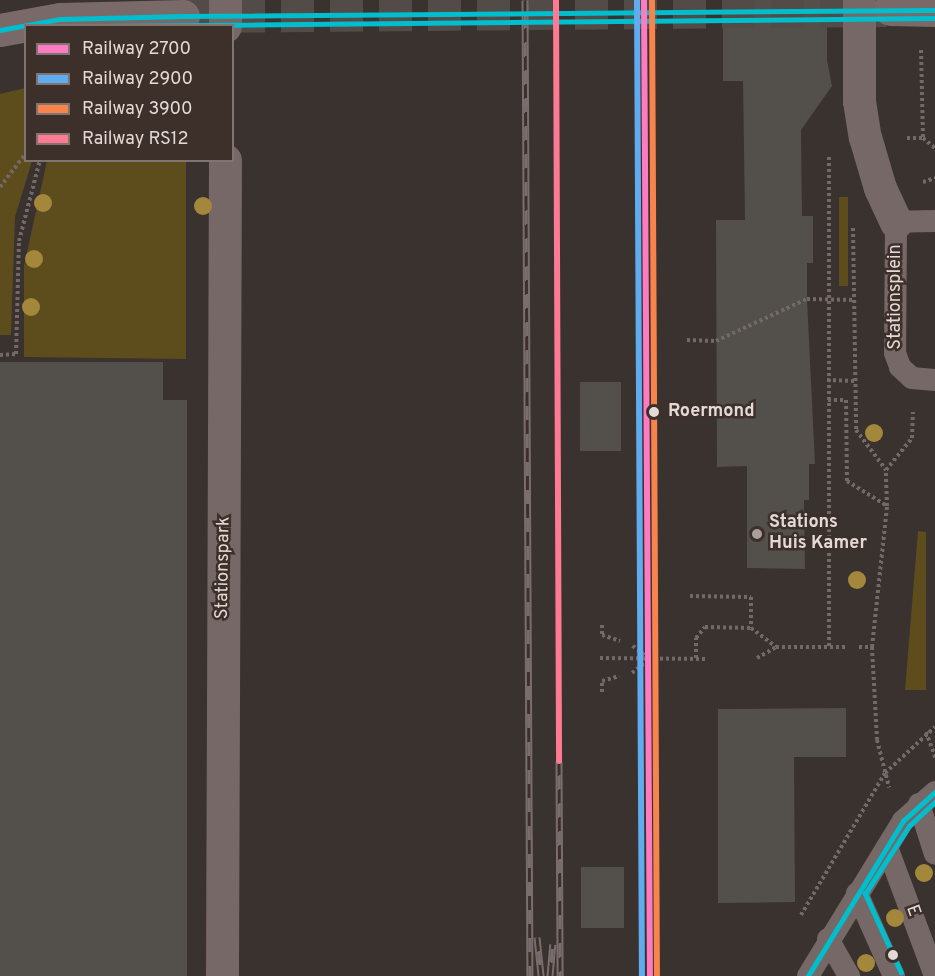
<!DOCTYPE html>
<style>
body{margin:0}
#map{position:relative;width:935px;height:976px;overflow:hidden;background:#39322f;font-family:Overpass,sans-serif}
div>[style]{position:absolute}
.green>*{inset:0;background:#5d4d1c;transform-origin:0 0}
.building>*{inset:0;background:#534f4b;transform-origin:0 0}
.secondary-tunnel>*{height:33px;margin-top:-16.5px;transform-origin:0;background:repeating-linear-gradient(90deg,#524b48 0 33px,transparent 0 49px)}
.path>*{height:4px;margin-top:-2px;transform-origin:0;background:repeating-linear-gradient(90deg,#746968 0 3px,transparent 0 6px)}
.lane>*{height:22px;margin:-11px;padding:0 11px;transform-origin:11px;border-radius:11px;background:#756866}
.street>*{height:33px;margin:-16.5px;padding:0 16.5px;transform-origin:16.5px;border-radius:16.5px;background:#756866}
.secondary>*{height:33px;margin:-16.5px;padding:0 16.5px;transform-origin:16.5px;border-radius:16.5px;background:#796968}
.rail>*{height:7px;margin-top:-3.5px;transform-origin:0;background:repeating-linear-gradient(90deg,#3d302b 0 14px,#796e6d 0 28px);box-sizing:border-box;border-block:2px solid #796e6d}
.street-bridge>*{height:33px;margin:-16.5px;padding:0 16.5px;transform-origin:16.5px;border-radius:16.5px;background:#756866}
.bus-1>*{height:4.5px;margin:-2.25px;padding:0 2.25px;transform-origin:2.25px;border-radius:2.25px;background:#00becd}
.bus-2>*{height:4.5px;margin:-2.25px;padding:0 2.25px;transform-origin:2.25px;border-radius:2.25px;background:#00becd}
.rail-1>*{height:6px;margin:-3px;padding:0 3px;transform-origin:3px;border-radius:3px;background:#fe7ac1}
.rail-2>*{height:6px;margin:-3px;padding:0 3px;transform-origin:3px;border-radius:3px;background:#60acee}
.rail-3>*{height:6px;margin:-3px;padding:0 3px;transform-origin:3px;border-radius:3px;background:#f8844c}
.rail-4>*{height:6px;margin:-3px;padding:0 3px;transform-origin:3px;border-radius:3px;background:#fe7a93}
.trees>*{width:18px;height:18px;margin:-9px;border-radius:50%;background:#a3873b}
.dots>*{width:16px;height:16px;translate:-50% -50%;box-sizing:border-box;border:3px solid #3d302b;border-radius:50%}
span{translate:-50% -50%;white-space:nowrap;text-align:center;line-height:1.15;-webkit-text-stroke:5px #3d302b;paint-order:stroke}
.street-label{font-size:18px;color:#e3dad7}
.stop-label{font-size:18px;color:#e3dad7;font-weight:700}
.left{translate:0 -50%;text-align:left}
.poi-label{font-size:18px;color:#e3dad7;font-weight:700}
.legend{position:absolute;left:24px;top:24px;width:210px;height:138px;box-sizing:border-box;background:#3d302b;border:2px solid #7f7470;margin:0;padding:8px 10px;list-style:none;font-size:18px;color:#e3dad7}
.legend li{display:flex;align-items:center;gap:12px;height:30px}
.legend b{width:30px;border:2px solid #7f7470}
</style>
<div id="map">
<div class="green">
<div style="clip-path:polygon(25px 88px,26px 160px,32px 161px,15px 217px,11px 335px,0 335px,0 94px)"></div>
<div style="clip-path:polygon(47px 161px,186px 161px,186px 359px,24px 357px,24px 266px)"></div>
<div style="left:839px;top:197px;width:9px;height:89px"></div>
<div style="clip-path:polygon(918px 531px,926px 532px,926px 690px,905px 690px)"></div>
</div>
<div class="building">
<div style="clip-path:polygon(723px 0,827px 0,827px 60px,832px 86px,801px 130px,802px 216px,813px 216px,813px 263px,807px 263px,807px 299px,815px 464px,809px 464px,809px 500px,804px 500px,805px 569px,747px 568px,747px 466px,717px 467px,716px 220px,745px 220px,743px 81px,723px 81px)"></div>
<div style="clip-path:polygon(0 362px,163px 362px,163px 400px,187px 400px,187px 976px,0 976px)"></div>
<div style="left:580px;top:382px;width:41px;height:69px"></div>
<div style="clip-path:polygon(846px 708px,846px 757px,794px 757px,795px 902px,718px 903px,718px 709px)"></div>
<div style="left:581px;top:867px;width:43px;height:61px"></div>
</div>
<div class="secondary-tunnel">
<div style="left:183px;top:16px;width:703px;rotate:-0.49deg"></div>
</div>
<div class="path">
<div style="left:921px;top:50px;width:88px;rotate:88.7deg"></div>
<div style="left:907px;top:138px;width:16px"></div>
<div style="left:923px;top:138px;width:16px;rotate:40deg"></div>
<div style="left:829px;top:157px;width:491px;rotate:90deg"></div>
<div style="left:923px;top:182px;width:13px;rotate:-18deg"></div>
<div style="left:0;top:187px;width:43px;rotate:-52.6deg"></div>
<div style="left:853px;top:228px;width:202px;rotate:89.1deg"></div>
<div style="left:856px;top:430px;width:50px;rotate:53.1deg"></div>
<div style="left:687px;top:340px;width:29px;rotate:2deg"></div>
<div style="left:716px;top:341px;width:100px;rotate:-24.8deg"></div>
<div style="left:807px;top:299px;width:48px;rotate:1.2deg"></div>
<div style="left:0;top:355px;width:16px;rotate:-4deg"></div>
<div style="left:16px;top:354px;width:113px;rotate:-88.5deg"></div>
<div style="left:19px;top:241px;width:84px;rotate:-75.5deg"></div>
<div style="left:827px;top:380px;width:29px;rotate:2deg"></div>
<div style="left:828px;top:400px;width:18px"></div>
<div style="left:846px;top:400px;width:81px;rotate:89.3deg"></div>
<div style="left:847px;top:481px;width:47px;rotate:32deg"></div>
<div style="left:690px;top:596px;width:61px;rotate:0.9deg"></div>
<div style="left:751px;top:597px;width:31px;rotate:90deg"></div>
<div style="left:751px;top:628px;width:31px;rotate:37deg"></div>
<div style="left:602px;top:625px;width:10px;rotate:90deg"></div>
<div style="left:602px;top:635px;width:19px;rotate:18deg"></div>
<div style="left:859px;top:647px;width:13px"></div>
<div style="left:872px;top:647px;width:142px;rotate:-83.9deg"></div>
<div style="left:887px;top:506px;width:36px;rotate:-92deg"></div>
<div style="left:886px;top:470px;width:41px;rotate:-50.9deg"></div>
<div style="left:912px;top:438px;width:26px;rotate:-88deg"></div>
<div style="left:872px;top:647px;width:93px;rotate:86.9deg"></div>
<div style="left:877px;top:740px;width:49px;rotate:75.7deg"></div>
<div style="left:600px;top:658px;width:108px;rotate:0.5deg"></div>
<div style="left:696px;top:658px;width:20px;rotate:-90deg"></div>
<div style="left:696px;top:638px;width:14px;rotate:-51deg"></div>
<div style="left:705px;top:627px;width:46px;rotate:1.2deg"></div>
<div style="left:757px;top:658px;width:22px;rotate:-30deg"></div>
<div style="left:776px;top:647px;width:69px"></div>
<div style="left:632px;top:673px;width:22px;rotate:-39deg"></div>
<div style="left:649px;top:659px;width:22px;rotate:-141deg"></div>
<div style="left:602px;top:692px;width:11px;rotate:-90deg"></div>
<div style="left:602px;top:681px;width:18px;rotate:-16deg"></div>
<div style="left:926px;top:732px;width:27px;rotate:70deg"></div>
<div style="left:801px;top:915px;width:165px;rotate:-59.4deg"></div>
<div style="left:885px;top:773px;width:68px;rotate:-42.6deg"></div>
</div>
<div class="lane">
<div style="left:935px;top:221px;width:39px;rotate:179deg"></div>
<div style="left:896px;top:222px;width:131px;rotate:90.4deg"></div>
<div style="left:895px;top:353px;width:15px;rotate:70deg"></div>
<div style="left:900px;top:367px;width:16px;rotate:43deg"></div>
<div style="left:912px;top:378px;width:23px;rotate:5deg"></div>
<div style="left:919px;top:804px;width:52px;rotate:72.3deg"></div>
<div style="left:887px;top:847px;width:138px;rotate:69.6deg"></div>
<div style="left:857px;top:893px;width:91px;rotate:66deg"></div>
<div style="left:828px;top:939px;width:43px;rotate:60.4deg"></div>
<div style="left:808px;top:976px;width:182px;rotate:-58.5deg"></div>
<div style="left:903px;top:821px;width:43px;rotate:-42.2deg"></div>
</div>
<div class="street">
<div style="left:859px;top:0;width:101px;rotate:90deg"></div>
<div style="left:859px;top:101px;width:36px;rotate:81deg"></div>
<div style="left:865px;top:137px;width:53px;rotate:73.6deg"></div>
<div style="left:880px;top:188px;width:38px;rotate:65deg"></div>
<div style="left:222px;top:976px;width:816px;rotate:-89.79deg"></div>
</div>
<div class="secondary">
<div style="left:890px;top:9px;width:45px;rotate:1.3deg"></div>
<div style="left:0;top:30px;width:61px;rotate:-10.4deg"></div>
<div style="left:60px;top:19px;width:123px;rotate:-1.4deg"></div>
</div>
<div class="rail">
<div style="left:525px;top:0;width:976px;rotate:89.71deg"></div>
<div style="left:559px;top:761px;width:215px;rotate:89.7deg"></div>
<div style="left:537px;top:937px;width:39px;rotate:84deg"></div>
<div style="left:550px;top:976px;width:32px;rotate:-85deg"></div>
</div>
<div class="street-bridge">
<div style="left:225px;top:26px;width:26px;rotate:-90deg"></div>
</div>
<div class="bus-1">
<div style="left:0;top:30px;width:61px;rotate:-10.4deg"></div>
<div style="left:60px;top:19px;width:123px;rotate:-1.4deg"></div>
<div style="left:183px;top:16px;width:752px;rotate:-0.46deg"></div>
<div style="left:808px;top:976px;width:182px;rotate:-58.5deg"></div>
<div style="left:903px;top:821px;width:43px;rotate:-42.2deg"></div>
</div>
<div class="bus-2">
<div style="left:101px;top:26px;width:834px;rotate:-0.55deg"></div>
<div style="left:901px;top:973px;width:87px;rotate:-114.5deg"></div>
<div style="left:865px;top:894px;width:81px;rotate:-57.1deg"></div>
<div style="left:909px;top:826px;width:35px;rotate:-43deg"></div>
</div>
<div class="rail-1">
<div style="left:644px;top:0;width:976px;rotate:89.65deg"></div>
</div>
<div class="rail-2">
<div style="left:637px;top:0;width:976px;rotate:89.71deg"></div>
</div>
<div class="rail-3">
<div style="left:652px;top:0;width:976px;rotate:89.71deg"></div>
</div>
<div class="rail-4">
<div style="left:556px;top:0;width:761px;rotate:89.77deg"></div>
</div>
<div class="trees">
<div style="left:43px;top:203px"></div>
<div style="left:203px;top:206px"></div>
<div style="left:34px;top:259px"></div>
<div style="left:31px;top:307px"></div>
<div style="left:874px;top:433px"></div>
<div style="left:857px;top:580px"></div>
<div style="left:924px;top:873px"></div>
<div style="left:895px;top:918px"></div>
<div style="left:866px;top:963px"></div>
</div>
<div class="dots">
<div style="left:654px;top:412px;background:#e3dad7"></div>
<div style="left:757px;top:534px;background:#a89f9c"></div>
<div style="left:893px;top:955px;background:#e3dad7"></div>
</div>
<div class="street-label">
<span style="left:896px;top:297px;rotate:-90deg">Stationsplein</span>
<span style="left:224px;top:568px;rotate:-89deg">Stationspark</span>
<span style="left:912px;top:911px;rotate:70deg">E</span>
</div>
<div class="stop-label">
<span class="left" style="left:668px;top:412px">Roermond</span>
</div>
<div class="poi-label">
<span class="left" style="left:769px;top:534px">Stations<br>Huis Kamer</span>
</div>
<ul class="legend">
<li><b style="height:8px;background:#fe7ac1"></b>Railway 2700</li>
<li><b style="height:8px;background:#60acee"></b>Railway 2900</li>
<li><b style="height:8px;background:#f8844c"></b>Railway 3900</li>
<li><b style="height:8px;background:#fe7a93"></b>Railway RS12</li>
</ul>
</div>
